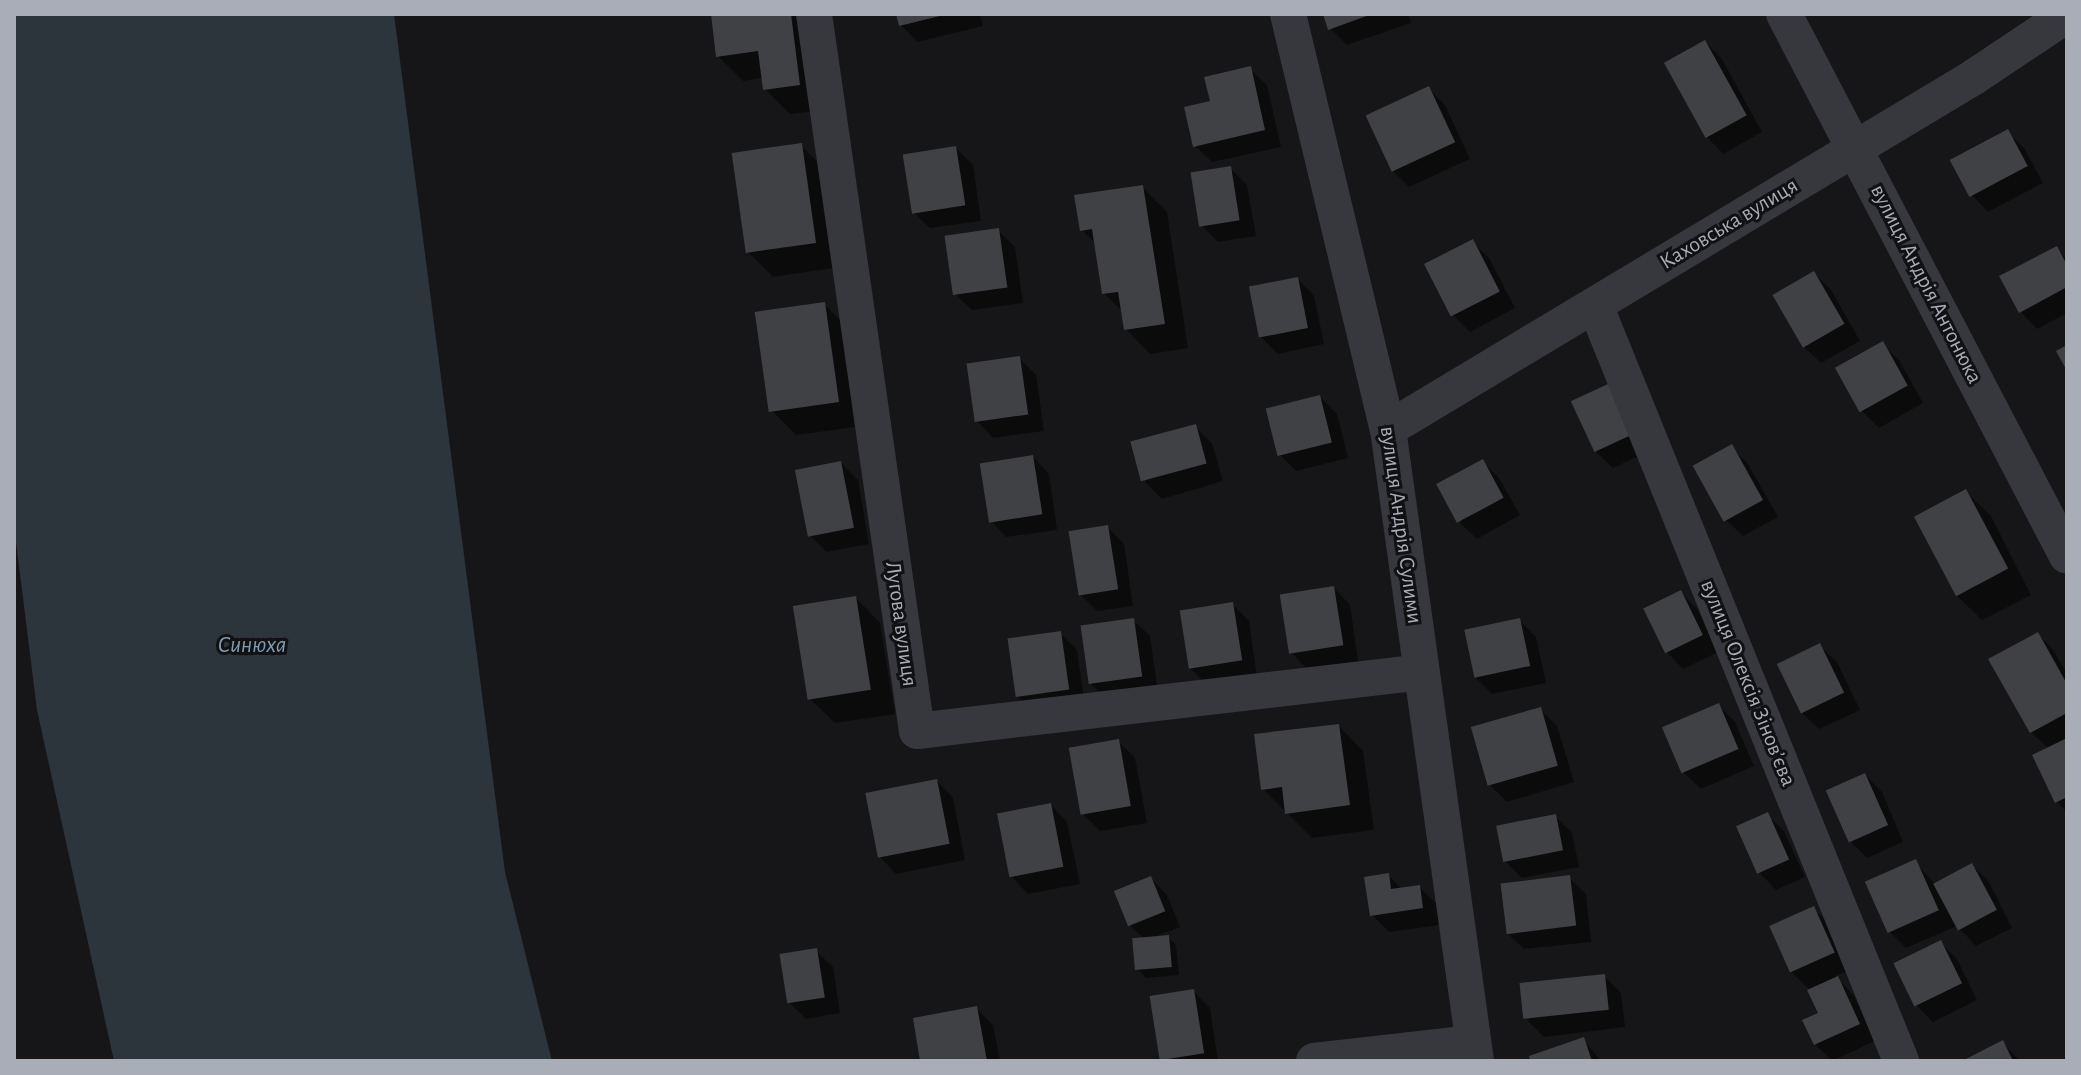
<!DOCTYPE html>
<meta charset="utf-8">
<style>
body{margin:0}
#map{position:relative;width:2081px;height:1075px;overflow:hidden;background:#161618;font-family:"Alegreya Sans",sans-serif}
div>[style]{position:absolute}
.water>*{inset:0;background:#2c353c}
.shadow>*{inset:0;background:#0007}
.building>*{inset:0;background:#404145;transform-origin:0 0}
.street>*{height:36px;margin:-18px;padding:0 18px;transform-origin:18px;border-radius:18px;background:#37383d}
span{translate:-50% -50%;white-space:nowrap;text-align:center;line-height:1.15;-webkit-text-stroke:6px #111113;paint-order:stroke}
.street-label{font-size:22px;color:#a8adb8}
.water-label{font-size:24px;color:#7f9bb3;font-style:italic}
.frame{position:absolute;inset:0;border:16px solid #a8adb8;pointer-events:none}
</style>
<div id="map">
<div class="water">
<div style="clip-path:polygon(14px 14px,394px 14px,505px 872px,552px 1061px,114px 1061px,37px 710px,14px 526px)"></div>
</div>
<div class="shadow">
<div style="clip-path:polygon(713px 14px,811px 14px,824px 110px,790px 114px,765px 89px,764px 78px,743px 81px,718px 56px)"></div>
<div style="clip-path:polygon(898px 14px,980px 14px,983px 26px,917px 42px,901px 25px)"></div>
<div style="clip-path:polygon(1325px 14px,1408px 14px,1411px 23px,1347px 45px,1330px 28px)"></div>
<div style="clip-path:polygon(1705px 42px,1722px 59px,1762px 132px,1723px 154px,1707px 137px,1666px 63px)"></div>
<div style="clip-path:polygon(1250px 69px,1267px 85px,1281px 147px,1212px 162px,1195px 146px)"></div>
<div style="clip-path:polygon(1428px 88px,1445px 105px,1470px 159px,1409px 187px,1392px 170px)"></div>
<div style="clip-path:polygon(2007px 132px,2024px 148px,2043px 183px,1988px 212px,1972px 195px)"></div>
<div style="clip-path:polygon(801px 146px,826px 170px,840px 267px,773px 277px,748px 252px)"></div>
<div style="clip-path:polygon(956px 148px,973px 165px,981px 221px,930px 228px,913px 212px)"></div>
<div style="clip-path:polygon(1230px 168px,1247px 185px,1256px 236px,1218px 242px,1201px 225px)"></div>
<div style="clip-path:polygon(1142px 187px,1167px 212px,1188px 348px,1150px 354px,1126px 329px,1123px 312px,1104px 293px,1097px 245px,1082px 230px)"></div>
<div style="clip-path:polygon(998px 230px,1015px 247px,1023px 303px,972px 310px,955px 294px)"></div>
<div style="clip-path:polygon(1472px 242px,1489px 258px,1515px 308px,1470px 332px,1453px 315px)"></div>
<div style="clip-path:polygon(2056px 248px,2067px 259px,2067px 313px,2037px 329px,2021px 312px)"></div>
<div style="clip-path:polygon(1814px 273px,1831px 290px,1860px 341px,1821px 363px,1804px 347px)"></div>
<div style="clip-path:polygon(1298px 279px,1314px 296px,1324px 344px,1278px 354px,1261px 337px)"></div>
<div style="clip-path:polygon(824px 304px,849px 329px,863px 426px,796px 435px,771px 410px)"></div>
<div style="clip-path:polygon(1882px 344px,1899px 360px,1923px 403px,1879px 428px,1862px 411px)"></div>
<div style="clip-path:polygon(1019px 358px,1036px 375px,1044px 431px,993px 438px,977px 421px)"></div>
<div style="clip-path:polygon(1608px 387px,1647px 452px,1613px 468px,1596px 452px)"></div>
<div style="clip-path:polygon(1320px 397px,1337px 414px,1348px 458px,1296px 471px,1279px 454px)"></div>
<div style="clip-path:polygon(1195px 427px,1212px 443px,1223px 481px,1162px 499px,1145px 482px)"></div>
<div style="clip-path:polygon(1731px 447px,1748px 464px,1778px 517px,1743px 536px,1726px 520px)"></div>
<div style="clip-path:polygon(1033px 457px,1049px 474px,1057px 530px,1006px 537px,990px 520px)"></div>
<div style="clip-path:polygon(1483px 462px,1499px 478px,1520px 515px,1477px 539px,1460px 523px)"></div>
<div style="clip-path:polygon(841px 463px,858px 480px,869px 544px,826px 552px,810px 535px)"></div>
<div style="clip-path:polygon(1966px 492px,1991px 516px,2031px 595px,1982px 620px,1957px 596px)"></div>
<div style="clip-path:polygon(1107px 527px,1124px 544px,1133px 606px,1097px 611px,1080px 594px)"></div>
<div style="clip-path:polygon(1334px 588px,1350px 605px,1358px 661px,1307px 669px,1291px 652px)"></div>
<div style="clip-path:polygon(1680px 592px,1697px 609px,1718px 652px,1683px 669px,1667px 652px)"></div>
<div style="clip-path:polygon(856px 598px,880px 623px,895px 714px,835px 723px,810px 699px)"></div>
<div style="clip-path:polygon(1232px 604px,1249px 621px,1257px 677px,1206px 684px,1189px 667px)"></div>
<div style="clip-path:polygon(1133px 620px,1150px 636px,1158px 692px,1107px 700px,1090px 683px)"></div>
<div style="clip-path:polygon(1519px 620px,1536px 637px,1546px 683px,1492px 694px,1476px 678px)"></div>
<div style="clip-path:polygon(1060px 633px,1077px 650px,1085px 706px,1034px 713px,1017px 696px)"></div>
<div style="clip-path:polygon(2038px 634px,2054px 651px,2067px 674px,2067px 812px,2057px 802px,2049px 749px,2031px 732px)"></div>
<div style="clip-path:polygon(1820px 646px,1837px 662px,1860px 710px,1819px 729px,1802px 713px)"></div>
<div style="clip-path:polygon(1718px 705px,1735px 722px,1754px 766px,1701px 789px,1684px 773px)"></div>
<div style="clip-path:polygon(1540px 709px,1557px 726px,1574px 782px,1507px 802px,1490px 785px)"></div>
<div style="clip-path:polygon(1339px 726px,1363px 751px,1374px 830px,1312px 838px,1263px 789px)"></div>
<div style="clip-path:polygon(1118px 741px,1135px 758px,1147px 823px,1100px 831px,1083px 814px)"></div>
<div style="clip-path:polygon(1865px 775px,1882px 792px,1903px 842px,1867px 858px,1850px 841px)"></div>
<div style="clip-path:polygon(937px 781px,953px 798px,965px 860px,896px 874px,880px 857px)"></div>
<div style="clip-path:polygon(1051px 805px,1067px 822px,1080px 884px,1028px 894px,1012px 877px)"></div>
<div style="clip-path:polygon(1767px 815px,1784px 831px,1805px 877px,1776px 890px,1760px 873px)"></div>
<div style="clip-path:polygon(1555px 816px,1572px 833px,1579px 867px,1522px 878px,1505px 861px)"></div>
<div style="clip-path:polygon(1915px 862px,1935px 884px,1972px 865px,1989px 882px,2012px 928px,1976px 946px,1957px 926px,1906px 948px,1890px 932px)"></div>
<div style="clip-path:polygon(1388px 875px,1402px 889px,1419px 887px,1436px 903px,1439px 925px,1389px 932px,1372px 915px)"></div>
<div style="clip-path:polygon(1151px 878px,1167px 895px,1180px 927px,1157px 936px,1168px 937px,1176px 945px,1179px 975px,1146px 978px,1138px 970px,1144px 939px,1129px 924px)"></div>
<div style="clip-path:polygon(1569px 878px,1586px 894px,1591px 942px,1524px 949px,1507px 933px)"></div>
<div style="clip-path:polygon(1813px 908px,1830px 925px,1850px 970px,1835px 976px,1854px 996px,1875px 1041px,1832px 1061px,1815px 1044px,1820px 1014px,1811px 991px,1791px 972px)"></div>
<div style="clip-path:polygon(1940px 942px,1957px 959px,1977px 1000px,1933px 1022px,1916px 1005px)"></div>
<div style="clip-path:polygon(816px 951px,833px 967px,840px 1013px,806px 1019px,789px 1002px)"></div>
<div style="clip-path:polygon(1604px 976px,1621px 993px,1625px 1027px,1544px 1037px,1527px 1020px)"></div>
<div style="clip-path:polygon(1194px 992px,1210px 1008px,1218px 1061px,1164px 1061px)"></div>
<div style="clip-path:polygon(976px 1008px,993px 1025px,1000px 1061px,922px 1061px)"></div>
<div style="clip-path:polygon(1583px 1039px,1601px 1061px,1532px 1061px)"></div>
<div style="clip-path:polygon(2003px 1043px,2020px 1061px,1966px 1061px)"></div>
</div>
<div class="building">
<div style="clip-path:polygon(711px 14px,791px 14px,800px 85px,763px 90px,758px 51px,716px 57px)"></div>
<div style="clip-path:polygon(896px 14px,944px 14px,944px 15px,899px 26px)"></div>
<div style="clip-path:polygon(1323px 14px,1372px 14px,1328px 30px)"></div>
<div style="left:1705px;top:40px;width:86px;height:47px;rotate:61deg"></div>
<div style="clip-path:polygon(1251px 66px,1265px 130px,1193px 147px,1184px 107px,1210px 101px,1204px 77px)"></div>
<div style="left:1429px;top:86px;width:62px;height:70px;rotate:65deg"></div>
<div style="left:2008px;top:129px;width:42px;height:66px;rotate:62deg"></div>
<div style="left:802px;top:143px;width:101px;height:71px;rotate:82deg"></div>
<div style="left:956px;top:146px;width:60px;height:54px;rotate:81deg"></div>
<div style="left:1231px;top:166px;width:55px;height:41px;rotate:81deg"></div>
<div style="clip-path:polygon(1143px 185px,1165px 324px,1124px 330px,1118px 292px,1102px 294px,1092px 229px,1080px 231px,1074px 195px)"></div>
<div style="left:999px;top:228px;width:60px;height:55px;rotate:82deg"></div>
<div style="left:1473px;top:239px;width:59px;height:55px;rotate:63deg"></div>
<div style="clip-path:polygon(2057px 246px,2067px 265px,2067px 287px,2019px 313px,1999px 276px)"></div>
<div style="left:1814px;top:271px;width:61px;height:48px;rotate:60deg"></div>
<div style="left:1298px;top:277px;width:52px;height:50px;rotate:79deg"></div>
<div style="left:825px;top:302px;width:101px;height:71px;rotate:82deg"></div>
<div style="left:1883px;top:341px;width:51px;height:55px;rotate:61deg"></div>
<div style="clip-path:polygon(2067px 345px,2067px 371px,2056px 351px)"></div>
<div style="left:1020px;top:356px;width:59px;height:54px;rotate:82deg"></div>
<div style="left:1608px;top:384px;width:56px;height:41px;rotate:65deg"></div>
<div style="left:1320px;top:395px;width:49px;height:56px;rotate:76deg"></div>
<div style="left:1196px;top:424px;width:41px;height:68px;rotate:75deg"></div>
<div style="left:1732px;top:444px;width:64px;height:45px;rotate:61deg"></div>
<div style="left:1033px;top:455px;width:60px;height:54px;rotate:81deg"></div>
<div style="left:1483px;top:459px;width:44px;height:53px;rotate:62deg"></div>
<div style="left:841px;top:461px;width:68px;height:47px;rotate:79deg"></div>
<div style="left:1966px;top:489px;width:90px;height:59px;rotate:62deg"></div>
<div style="left:1108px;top:525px;width:65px;height:40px;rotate:81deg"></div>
<div style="left:1334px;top:586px;width:60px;height:55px;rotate:81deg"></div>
<div style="left:1681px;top:590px;width:50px;height:42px;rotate:64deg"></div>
<div style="left:856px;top:596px;width:95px;height:64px;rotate:81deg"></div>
<div style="left:1233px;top:602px;width:59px;height:54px;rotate:81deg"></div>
<div style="left:1134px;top:618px;width:59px;height:54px;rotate:82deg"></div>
<div style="left:1520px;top:618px;width:49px;height:57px;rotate:78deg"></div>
<div style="left:1061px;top:631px;width:59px;height:54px;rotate:82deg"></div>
<div style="clip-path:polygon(2038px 632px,2067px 684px,2067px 713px,2030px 733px,1988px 659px)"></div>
<div style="left:1820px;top:643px;width:55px;height:48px;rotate:64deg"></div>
<div style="left:1719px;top:703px;width:50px;height:62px;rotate:67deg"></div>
<div style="left:1541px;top:707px;width:61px;height:73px;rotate:74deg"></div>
<div style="clip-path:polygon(1339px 724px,1350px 805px,1285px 814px,1282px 787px,1261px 790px,1254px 734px)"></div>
<div style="clip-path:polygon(2067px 738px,2067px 797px,2055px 803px,2032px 755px)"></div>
<div style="left:1119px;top:739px;width:68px;height:51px;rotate:80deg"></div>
<div style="left:1865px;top:773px;width:57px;height:43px;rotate:66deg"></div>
<div style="left:937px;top:779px;width:66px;height:73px;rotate:79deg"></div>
<div style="left:1051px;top:803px;width:65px;height:55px;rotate:79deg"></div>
<div style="left:1768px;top:812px;width:52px;height:35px;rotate:66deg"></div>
<div style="left:1556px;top:814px;width:37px;height:61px;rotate:79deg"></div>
<div style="left:1916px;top:859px;width:56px;height:56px;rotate:66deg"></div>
<div style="left:1972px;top:863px;width:53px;height:44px;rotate:62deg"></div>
<div style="clip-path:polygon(1389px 873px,1391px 889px,1420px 885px,1423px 908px,1370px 916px,1364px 877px)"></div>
<div style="left:1570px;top:875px;width:51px;height:70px;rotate:83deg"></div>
<div style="left:1151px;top:876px;width:38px;height:40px;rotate:68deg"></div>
<div style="left:1814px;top:906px;width:51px;height:49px;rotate:66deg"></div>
<div style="left:1169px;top:935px;width:32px;height:37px;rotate:85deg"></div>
<div style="left:1941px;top:940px;width:48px;height:53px;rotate:64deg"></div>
<div style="left:817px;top:948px;width:50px;height:38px;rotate:81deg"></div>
<div style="left:1605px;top:974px;width:36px;height:86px;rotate:84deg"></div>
<div style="clip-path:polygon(1838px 976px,1860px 1024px,1814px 1045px,1802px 1020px,1818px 1013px,1807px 990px)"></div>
<div style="left:1194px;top:989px;width:65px;height:45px;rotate:81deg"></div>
<div style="clip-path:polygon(977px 1006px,987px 1061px,920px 1061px,913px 1018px)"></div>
<div style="clip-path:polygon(1584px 1037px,1592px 1061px,1530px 1061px,1529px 1056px)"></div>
<div style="clip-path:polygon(2003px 1040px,2013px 1061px,1962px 1061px)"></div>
</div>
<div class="street">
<div style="left:814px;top:14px;width:724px;rotate:81.83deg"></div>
<div style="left:917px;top:731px;width:508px;rotate:-6.66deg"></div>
<div style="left:1288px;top:14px;width:427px;rotate:76.5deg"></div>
<div style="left:1388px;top:429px;width:638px;rotate:82.07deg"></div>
<div style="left:1784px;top:14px;width:611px;rotate:62.43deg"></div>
<div style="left:1595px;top:305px;width:816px;rotate:67.96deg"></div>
<div style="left:1388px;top:429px;width:684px;rotate:-30.99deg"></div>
<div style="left:1974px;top:77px;width:112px;rotate:-33.7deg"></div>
<div style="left:1314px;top:1061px;width:160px;rotate:-6.5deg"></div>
</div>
<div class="street-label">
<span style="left:1729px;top:224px;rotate:-31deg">Каховська вулиця</span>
<span style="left:1926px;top:284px;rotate:63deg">вулиця Андрія Антонюка</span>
<span style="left:1401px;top:525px;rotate:82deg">вулиця Андрія Сулими</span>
<span style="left:901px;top:624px;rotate:82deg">Лугова вулиця</span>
<span style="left:1748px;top:683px;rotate:68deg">вулиця Олексія Зіновʼєва</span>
</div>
<div class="water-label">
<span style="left:252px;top:646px">Синюха</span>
</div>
<div class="frame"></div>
</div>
